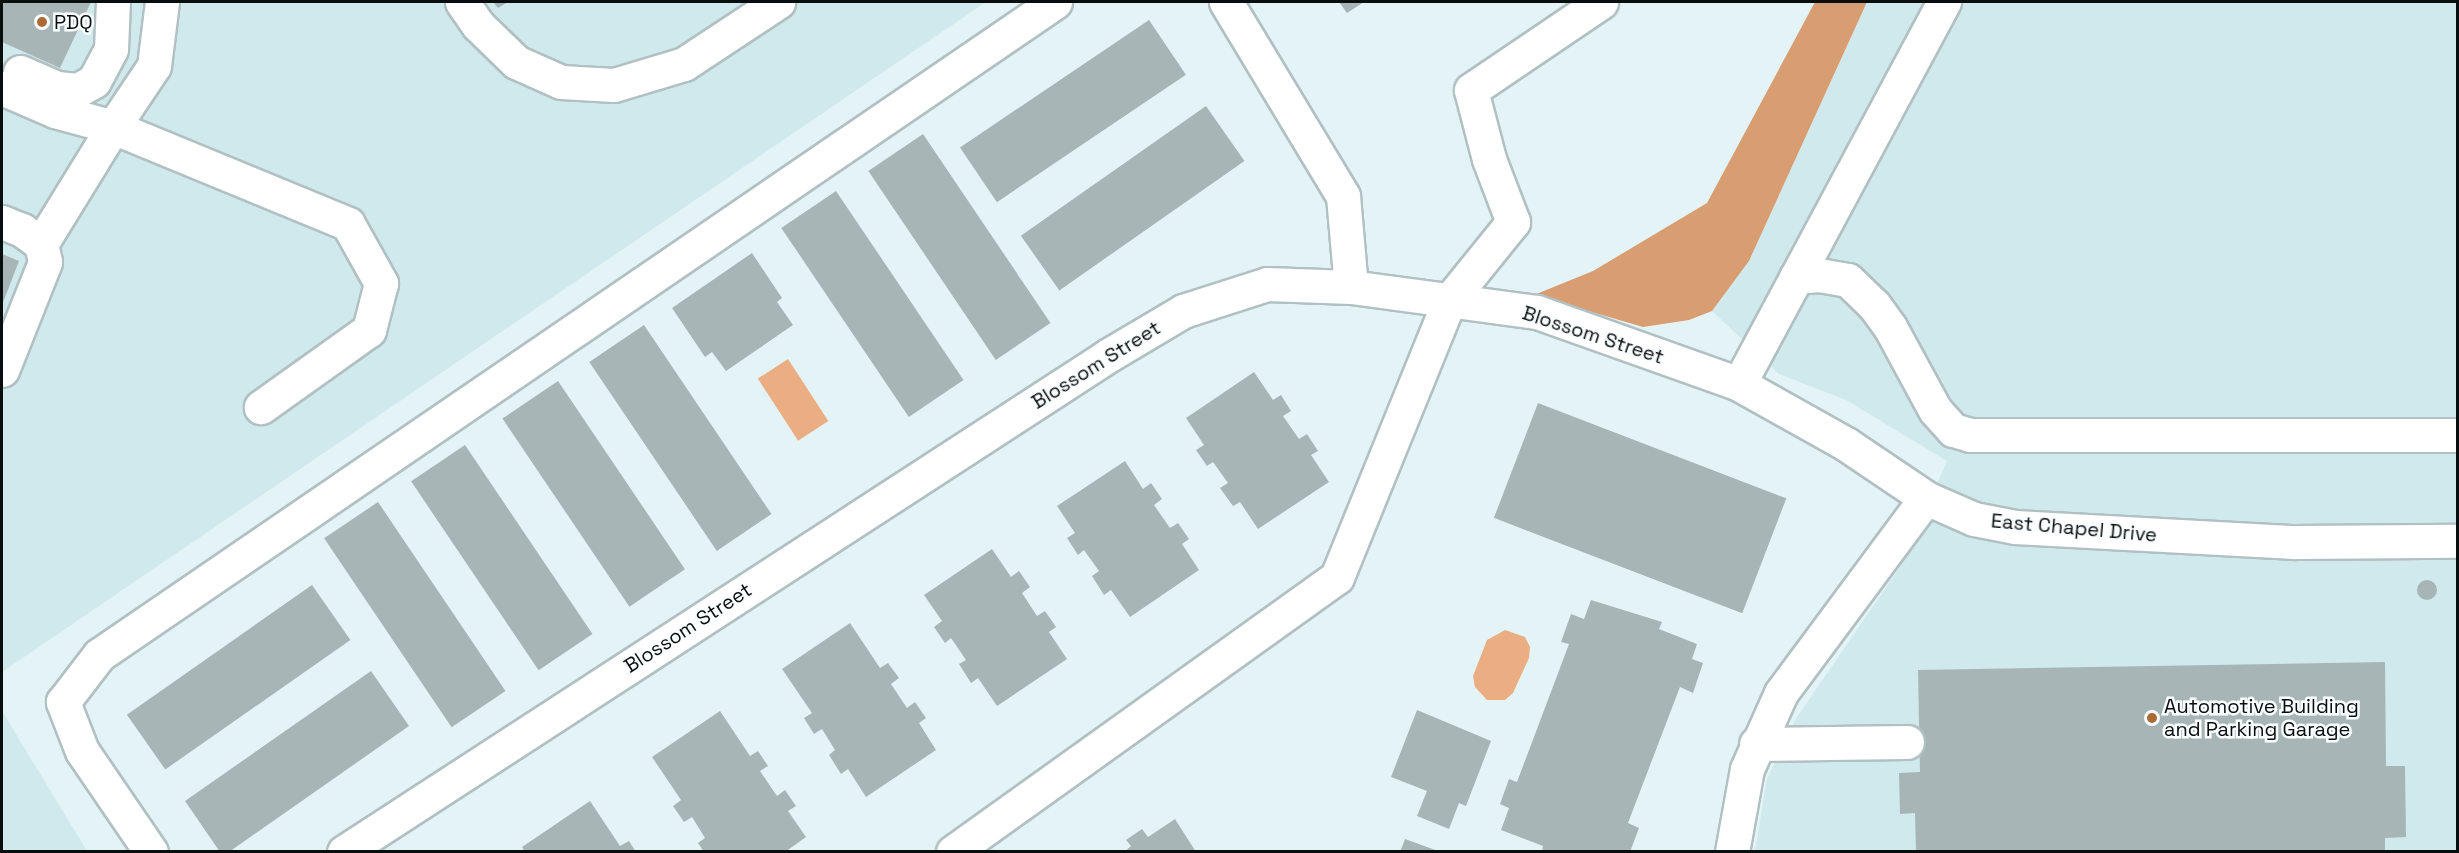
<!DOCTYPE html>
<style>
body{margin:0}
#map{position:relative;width:2459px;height:853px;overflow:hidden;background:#e4f4f6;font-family:"Space Grotesk",sans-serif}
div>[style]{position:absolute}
.built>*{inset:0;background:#d0e9ec}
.forest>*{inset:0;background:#d89d71}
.water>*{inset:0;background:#eaae82;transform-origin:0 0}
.building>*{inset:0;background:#a7b5b7;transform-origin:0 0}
.round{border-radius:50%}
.roads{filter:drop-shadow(2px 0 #b1c0c2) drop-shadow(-2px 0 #b1c0c2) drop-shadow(0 2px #b1c0c2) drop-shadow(0 -2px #b1c0c2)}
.minor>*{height:33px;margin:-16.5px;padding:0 16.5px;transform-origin:16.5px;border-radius:16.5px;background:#fff}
.dots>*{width:16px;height:16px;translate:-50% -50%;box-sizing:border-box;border:3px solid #fbfeff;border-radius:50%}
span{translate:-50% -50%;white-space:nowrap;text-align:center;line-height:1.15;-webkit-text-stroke:5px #fbfeff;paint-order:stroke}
.poi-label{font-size:20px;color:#080d0e}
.left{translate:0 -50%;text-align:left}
.street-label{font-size:20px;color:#080d0e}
.frame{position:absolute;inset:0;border:3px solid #080d0e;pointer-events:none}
</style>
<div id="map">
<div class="built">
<div style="clip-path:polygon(2px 2px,986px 2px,2px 672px)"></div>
<div style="clip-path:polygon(1867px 2px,2457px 2px,2457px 851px,1755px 851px,1767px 779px,1795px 720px,1904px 561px,1947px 461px,1846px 400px,1779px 374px,1712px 311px,1749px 261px)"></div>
<div style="clip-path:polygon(2px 711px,87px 851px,2px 851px)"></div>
</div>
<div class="forest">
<div style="clip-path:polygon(1815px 2px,1867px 2px,1749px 261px,1712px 311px,1689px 320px,1643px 327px,1534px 295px,1593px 271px,1707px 203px)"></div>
</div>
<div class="water">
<div style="left:788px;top:359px;width:74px;height:36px;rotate:57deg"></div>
<div style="clip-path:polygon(1505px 630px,1525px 637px,1530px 647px,1529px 658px,1513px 693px,1505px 700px,1487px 700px,1475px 687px,1473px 676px,1487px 640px)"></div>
</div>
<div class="building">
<div style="clip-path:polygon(2px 2px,91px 2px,60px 68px,2px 42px)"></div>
<div style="clip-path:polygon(493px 2px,508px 2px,498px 8px)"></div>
<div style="clip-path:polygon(1339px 2px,1364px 2px,1347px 13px)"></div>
<div style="left:1149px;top:20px;width:66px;height:228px;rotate:56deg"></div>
<div style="left:1206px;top:106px;width:67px;height:226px;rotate:55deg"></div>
<div style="left:923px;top:134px;width:228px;height:66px;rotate:56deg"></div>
<div style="left:836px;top:191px;width:228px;height:66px;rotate:56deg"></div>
<div style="clip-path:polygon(752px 253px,782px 298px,777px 302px,793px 325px,726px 371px,712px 352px,705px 357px,672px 308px)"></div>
<div style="clip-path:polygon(2px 254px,19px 261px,2px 305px)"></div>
<div style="left:644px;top:325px;width:228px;height:66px;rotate:56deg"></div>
<div style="clip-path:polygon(1254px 372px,1273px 400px,1281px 395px,1291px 411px,1283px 416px,1299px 439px,1307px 434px,1318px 451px,1311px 455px,1329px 482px,1258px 529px,1240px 502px,1233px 506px,1220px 488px,1228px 483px,1213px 462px,1207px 466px,1196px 450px,1204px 445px,1186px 418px)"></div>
<div style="left:558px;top:381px;width:227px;height:67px;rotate:56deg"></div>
<div style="left:1538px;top:403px;width:266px;height:123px;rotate:21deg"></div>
<div style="left:465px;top:445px;width:228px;height:65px;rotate:56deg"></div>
<div style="clip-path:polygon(1125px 461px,1143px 489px,1151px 483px,1162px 499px,1154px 505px,1170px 528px,1178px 523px,1189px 539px,1182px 544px,1199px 570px,1130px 617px,1111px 590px,1104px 595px,1092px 576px,1099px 571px,1084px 550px,1078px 555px,1067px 538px,1075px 533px,1057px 506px)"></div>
<div style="left:378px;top:502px;width:228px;height:65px;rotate:56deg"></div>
<div style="clip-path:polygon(992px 549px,1011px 577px,1019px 571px,1030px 587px,1022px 593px,1037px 616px,1045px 611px,1056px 627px,1049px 632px,1067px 659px,997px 706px,978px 678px,971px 683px,959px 664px,966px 660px,951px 638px,945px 643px,934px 627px,942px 621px,924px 595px)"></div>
<div class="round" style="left:2417px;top:580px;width:20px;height:20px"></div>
<div style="left:312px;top:585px;width:67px;height:226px;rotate:55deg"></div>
<div style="clip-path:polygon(1591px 600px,1662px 622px,1659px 629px,1697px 644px,1692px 659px,1703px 663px,1693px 693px,1680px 687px,1628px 823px,1639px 828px,1630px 852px,1542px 852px,1543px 846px,1501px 830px,1509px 808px,1500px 804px,1509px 779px,1517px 782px,1569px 644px,1561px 642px,1571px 614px,1584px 619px)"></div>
<div style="clip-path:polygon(850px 623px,880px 668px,888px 663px,899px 678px,891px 684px,907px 708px,915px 702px,926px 718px,919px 723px,936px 750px,866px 797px,848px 769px,841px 774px,829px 755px,835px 750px,822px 729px,814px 734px,804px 718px,812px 713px,782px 669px)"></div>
<div style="clip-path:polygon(2385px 662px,2386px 766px,2405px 766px,2406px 837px,2385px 838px,2385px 852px,1916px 852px,1915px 813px,1900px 814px,1899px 773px,1920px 772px,1918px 670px)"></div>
<div style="clip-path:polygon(371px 671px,409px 726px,229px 852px,220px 852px,185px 801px)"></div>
<div style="clip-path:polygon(1417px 710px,1491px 741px,1466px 806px,1459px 803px,1449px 829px,1417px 816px,1427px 791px,1391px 777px)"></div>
<div style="clip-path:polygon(720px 711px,750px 756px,758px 751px,768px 766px,760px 771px,777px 796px,785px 790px,796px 806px,788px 811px,806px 837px,785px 852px,704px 852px,698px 843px,705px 838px,692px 817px,684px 822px,673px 806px,681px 800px,652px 757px)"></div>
<div style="clip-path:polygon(590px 801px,620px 846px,629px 841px,636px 852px,525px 852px,522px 847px)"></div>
<div style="clip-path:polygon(1175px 819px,1196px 852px,1124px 852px,1131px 846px,1126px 840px,1142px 829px,1148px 837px)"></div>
<div style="clip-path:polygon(1405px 839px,1438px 851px,1438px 852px,1400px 852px)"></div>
</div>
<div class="roads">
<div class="minor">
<div style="left:462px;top:2px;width:28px;rotate:55deg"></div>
<div style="left:478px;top:25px;width:53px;rotate:44.2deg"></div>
<div style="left:516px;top:62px;width:49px;rotate:24deg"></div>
<div style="left:561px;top:82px;width:53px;rotate:3.2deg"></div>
<div style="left:614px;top:85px;width:73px;rotate:-16.7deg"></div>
<div style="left:684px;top:64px;width:113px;rotate:-33.4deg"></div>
<div style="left:1226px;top:2px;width:227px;rotate:58.9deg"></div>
<div style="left:1343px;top:196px;width:91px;rotate:85deg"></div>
<div style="left:20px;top:72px;width:40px;rotate:23.4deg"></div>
<div style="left:57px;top:88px;width:21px;rotate:5deg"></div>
<div style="left:78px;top:90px;width:18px;rotate:-29deg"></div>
<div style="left:94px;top:81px;width:36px;rotate:-62deg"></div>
<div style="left:111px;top:49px;width:47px;rotate:-87.6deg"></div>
<div style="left:2px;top:88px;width:58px;rotate:23.5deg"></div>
<div style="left:55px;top:111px;width:60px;rotate:15.4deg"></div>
<div style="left:113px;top:127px;width:73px;rotate:-56.1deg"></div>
<div style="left:154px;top:66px;width:64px;rotate:-82.9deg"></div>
<div style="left:2px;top:222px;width:22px;rotate:22deg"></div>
<div style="left:22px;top:230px;width:24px;rotate:36deg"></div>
<div style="left:41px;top:244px;width:18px;rotate:77deg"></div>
<div style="left:45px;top:262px;width:116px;rotate:111.7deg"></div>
<div style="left:41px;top:244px;width:137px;rotate:-58.4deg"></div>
<div style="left:113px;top:127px;width:254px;rotate:22.4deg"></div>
<div style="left:348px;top:224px;width:68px;rotate:60.8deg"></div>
<div style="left:381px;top:283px;width:49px;rotate:104.3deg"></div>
<div style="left:369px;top:330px;width:133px;rotate:144.5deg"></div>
<div style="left:1796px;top:277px;width:23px;rotate:-5deg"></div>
<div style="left:1819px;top:275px;width:29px;rotate:10deg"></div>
<div style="left:1848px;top:280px;width:36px;rotate:44deg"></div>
<div style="left:1874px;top:305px;width:27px;rotate:54deg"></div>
<div style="left:1890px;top:327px;width:94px;rotate:61.5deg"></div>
<div style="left:1935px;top:410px;width:27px;rotate:48deg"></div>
<div style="left:1953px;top:430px;width:18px;rotate:16deg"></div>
<div style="left:1970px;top:435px;width:488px"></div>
<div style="left:1739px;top:384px;width:434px;rotate:-61.8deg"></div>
<div style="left:1756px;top:744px;width:151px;rotate:-0.8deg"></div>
<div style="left:151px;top:852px;width:122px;rotate:-124.3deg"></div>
<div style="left:82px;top:751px;width:53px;rotate:-111.2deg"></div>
<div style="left:63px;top:702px;width:59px;rotate:-52.5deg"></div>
<div style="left:99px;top:655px;width:1158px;rotate:-34.34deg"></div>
<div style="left:344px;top:852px;width:912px;rotate:-33.01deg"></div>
<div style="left:1109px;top:355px;width:86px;rotate:-30.7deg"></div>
<div style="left:1183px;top:311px;width:88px;rotate:-17.8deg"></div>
<div style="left:1267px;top:284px;width:84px;rotate:2deg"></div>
<div style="left:1351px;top:287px;width:188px;rotate:7.7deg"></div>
<div style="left:1537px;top:312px;width:214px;rotate:19.6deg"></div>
<div style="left:1739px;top:384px;width:123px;rotate:29.3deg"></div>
<div style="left:1846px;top:444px;width:97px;rotate:34deg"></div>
<div style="left:953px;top:852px;width:472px;rotate:-35.6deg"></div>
<div style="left:1337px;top:577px;width:298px;rotate:-67.9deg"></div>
<div style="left:1449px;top:301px;width:102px;rotate:-51deg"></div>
<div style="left:1513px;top:222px;width:67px;rotate:-110.9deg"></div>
<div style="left:1489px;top:159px;width:71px;rotate:-104.6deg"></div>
<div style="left:1471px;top:90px;width:157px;rotate:-34.1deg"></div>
<div style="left:1732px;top:852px;width:84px;rotate:-79.8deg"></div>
<div style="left:1747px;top:769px;width:83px;rotate:-65.9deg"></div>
<div style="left:1781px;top:693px;width:243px;rotate:-53.4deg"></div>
<div style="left:1926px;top:498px;width:52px;rotate:23.6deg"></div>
<div style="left:1974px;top:519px;width:42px;rotate:11deg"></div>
<div style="left:2015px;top:527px;width:280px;rotate:3.1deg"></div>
<div style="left:2295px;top:542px;width:163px;rotate:-0.4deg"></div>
</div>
</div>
<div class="dots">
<div style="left:42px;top:22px;background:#ac6b36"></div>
<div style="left:2152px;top:718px;background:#ac6b36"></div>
</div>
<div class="poi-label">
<span class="left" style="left:54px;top:22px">PDQ</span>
<span class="left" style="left:2164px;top:718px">Automotive Building<br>and Parking Garage</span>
</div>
<div class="street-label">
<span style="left:1593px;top:335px;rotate:18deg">Blossom Street</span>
<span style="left:1096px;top:365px;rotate:-32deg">Blossom Street</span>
<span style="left:2074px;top:528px;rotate:5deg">East Chapel Drive</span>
<span style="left:688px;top:628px;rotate:-33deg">Blossom Street</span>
</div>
<div class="frame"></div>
</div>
